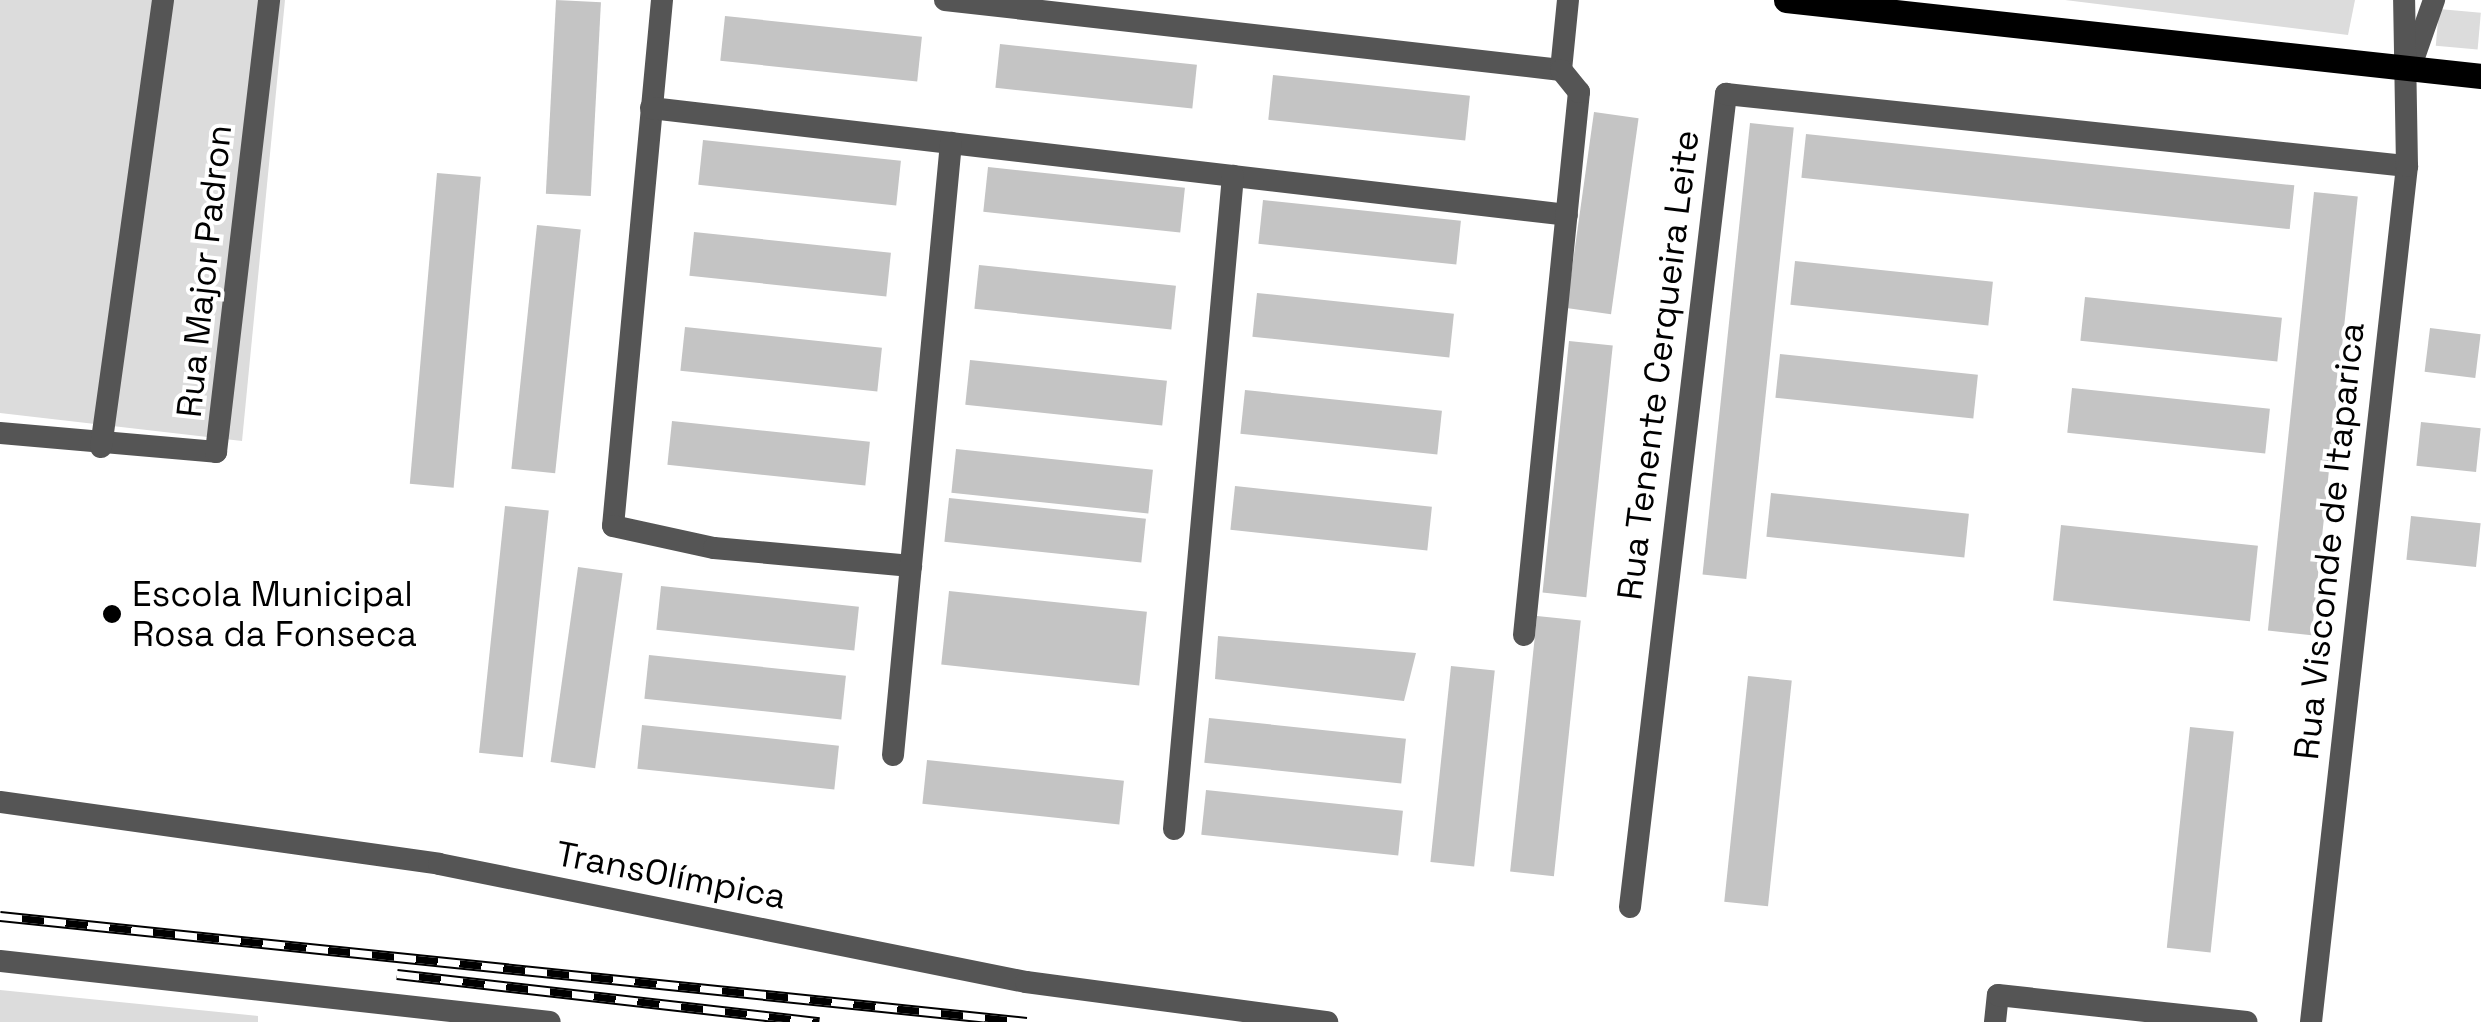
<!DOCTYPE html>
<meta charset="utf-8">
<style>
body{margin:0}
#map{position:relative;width:2481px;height:1022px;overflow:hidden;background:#fff;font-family:"Space Grotesk",sans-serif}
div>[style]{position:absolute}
.green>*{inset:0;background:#dcdcdc;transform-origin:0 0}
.building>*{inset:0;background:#c4c4c4;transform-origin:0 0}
.minor>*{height:22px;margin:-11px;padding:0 11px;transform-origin:11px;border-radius:11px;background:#555}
.major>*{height:25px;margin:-12.5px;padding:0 12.5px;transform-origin:12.5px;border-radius:12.5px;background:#000}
.rail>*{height:11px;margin-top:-5.5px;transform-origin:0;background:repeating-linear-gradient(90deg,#fff 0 22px,#000 0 44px);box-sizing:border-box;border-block:2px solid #000}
.dots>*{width:28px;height:28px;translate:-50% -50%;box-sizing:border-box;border:5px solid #fff;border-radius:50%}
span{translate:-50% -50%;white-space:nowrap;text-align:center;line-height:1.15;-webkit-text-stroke:8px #fff;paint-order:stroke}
.street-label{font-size:35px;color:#000}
.poi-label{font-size:35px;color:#000}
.left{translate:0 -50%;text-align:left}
</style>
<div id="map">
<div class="green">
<div style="clip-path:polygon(0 0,285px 0,242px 441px,0 413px)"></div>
<div style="clip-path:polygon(2065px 0,2355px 0,2348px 35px)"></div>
<div style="left:2439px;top:9px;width:42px;height:37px;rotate:5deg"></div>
<div style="clip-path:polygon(0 990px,258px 1016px,258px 1022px,0 1022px)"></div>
</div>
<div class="building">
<div style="left:556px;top:0;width:45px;height:194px;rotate:3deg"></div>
<div style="left:725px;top:16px;width:198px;height:45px;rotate:6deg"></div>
<div style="left:1000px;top:44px;width:198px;height:44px;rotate:6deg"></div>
<div style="left:1273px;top:75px;width:198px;height:45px;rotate:6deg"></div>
<div style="left:1594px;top:112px;width:45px;height:198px;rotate:8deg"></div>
<div style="left:1750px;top:123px;width:44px;height:454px;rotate:6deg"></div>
<div style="left:1806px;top:134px;width:491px;height:44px;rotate:6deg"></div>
<div style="left:703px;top:140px;width:199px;height:45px;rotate:6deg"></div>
<div style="left:988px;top:167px;width:198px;height:45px;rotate:6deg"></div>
<div style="left:437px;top:173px;width:44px;height:312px;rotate:5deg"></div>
<div style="left:2314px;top:192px;width:44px;height:441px;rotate:6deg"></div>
<div style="left:1263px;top:200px;width:199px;height:44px;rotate:6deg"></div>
<div style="left:537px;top:225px;width:44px;height:245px;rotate:6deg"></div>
<div style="left:694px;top:232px;width:198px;height:44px;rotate:6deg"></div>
<div style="left:1795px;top:261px;width:199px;height:44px;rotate:6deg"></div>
<div style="left:979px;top:265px;width:198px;height:44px;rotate:6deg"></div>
<div style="left:1257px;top:293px;width:198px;height:44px;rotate:6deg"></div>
<div style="left:2085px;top:297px;width:198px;height:44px;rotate:6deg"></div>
<div style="left:685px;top:327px;width:198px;height:44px;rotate:6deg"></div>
<div style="left:2430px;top:328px;width:51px;height:44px;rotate:7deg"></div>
<div style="left:1569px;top:341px;width:44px;height:253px;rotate:6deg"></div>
<div style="left:1780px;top:354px;width:199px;height:44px;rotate:6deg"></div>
<div style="left:970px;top:360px;width:198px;height:45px;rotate:6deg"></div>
<div style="left:2072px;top:388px;width:199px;height:45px;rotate:6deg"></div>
<div style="left:1245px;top:390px;width:198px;height:44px;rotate:6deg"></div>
<div style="left:672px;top:421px;width:199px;height:44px;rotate:6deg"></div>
<div style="left:2421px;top:422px;width:60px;height:44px;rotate:6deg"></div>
<div style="left:956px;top:449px;width:198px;height:44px;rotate:6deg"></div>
<div style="left:1235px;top:486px;width:198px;height:44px;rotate:6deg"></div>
<div style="left:1771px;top:493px;width:199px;height:44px;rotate:6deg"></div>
<div style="left:949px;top:498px;width:198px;height:44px;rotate:6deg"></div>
<div style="left:505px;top:506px;width:44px;height:248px;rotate:6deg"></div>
<div style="left:2411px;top:516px;width:70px;height:44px;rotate:6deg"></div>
<div style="left:2061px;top:525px;width:198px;height:76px;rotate:6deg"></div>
<div style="left:578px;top:567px;width:45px;height:197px;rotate:8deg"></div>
<div style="left:661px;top:586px;width:199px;height:44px;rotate:6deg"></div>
<div style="left:949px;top:591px;width:199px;height:74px;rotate:6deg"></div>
<div style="left:1537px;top:616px;width:44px;height:257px;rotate:6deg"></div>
<div style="clip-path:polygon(1218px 636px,1416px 653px,1404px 701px,1215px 679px)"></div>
<div style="left:649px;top:655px;width:198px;height:44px;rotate:6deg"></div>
<div style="left:1451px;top:666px;width:44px;height:197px;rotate:6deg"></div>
<div style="left:1748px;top:676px;width:44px;height:227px;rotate:6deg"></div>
<div style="left:1209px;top:718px;width:198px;height:45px;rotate:6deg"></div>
<div style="left:642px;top:725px;width:198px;height:44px;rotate:6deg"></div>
<div style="left:2190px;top:727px;width:44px;height:222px;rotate:6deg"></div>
<div style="left:927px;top:760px;width:198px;height:44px;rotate:6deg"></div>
<div style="left:1206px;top:790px;width:198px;height:45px;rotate:6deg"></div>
</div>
<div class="minor">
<div style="left:662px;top:0;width:528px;rotate:95.32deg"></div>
<div style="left:613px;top:526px;width:103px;rotate:12.3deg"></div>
<div style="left:714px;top:548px;width:198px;rotate:5.2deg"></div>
<div style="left:945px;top:0;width:620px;rotate:6.48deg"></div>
<div style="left:1561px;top:70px;width:70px;rotate:-84.3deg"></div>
<div style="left:2413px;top:60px;width:64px;rotate:-70.7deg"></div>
<div style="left:651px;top:108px;width:922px;rotate:6.66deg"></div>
<div style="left:0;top:433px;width:217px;rotate:5deg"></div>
<div style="left:216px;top:452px;width:455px;rotate:-83.3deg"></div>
<div style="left:101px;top:447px;width:451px;rotate:-82.1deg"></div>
<div style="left:1524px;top:635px;width:546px;rotate:-84.22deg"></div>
<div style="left:1579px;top:92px;width:28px;rotate:-129deg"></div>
<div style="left:893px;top:755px;width:615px;rotate:-84.59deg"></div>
<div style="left:0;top:802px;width:443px;rotate:8deg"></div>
<div style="left:439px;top:864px;width:599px;rotate:11.37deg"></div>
<div style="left:1026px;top:982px;width:304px;rotate:7.6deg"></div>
<div style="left:1174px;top:829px;width:656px;rotate:-84.84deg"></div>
<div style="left:1630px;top:907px;width:819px;rotate:-83.27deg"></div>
<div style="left:1726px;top:94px;width:685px;rotate:6.04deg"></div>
<div style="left:0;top:961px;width:553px;rotate:6.33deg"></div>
<div style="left:1995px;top:1022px;width:27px;rotate:-84deg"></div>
<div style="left:1998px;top:995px;width:250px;rotate:6.2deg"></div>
<div style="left:2311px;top:1022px;width:861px;rotate:-83.6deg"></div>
<div style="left:2407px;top:166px;width:166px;rotate:-91deg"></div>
</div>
<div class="major">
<div style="left:1786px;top:0;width:699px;rotate:6.24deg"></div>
</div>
<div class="rail">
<div style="left:0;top:916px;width:1032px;rotate:5.89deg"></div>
<div style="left:397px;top:974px;width:425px;rotate:6.5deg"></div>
</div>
<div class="dots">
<div style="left:112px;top:614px;background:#000"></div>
</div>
<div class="street-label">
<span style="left:204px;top:271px;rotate:-84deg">Rua Major Padron</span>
<span style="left:1658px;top:365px;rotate:-83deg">Rua Tenente Cerqueira Leite</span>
<span style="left:2329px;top:541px;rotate:-84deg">Rua Visconde de Itaparica</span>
<span style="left:671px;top:875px;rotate:11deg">TransOlímpica</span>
</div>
<div class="poi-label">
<span class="left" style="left:132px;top:614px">Escola Municipal<br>Rosa da Fonseca</span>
</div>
</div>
